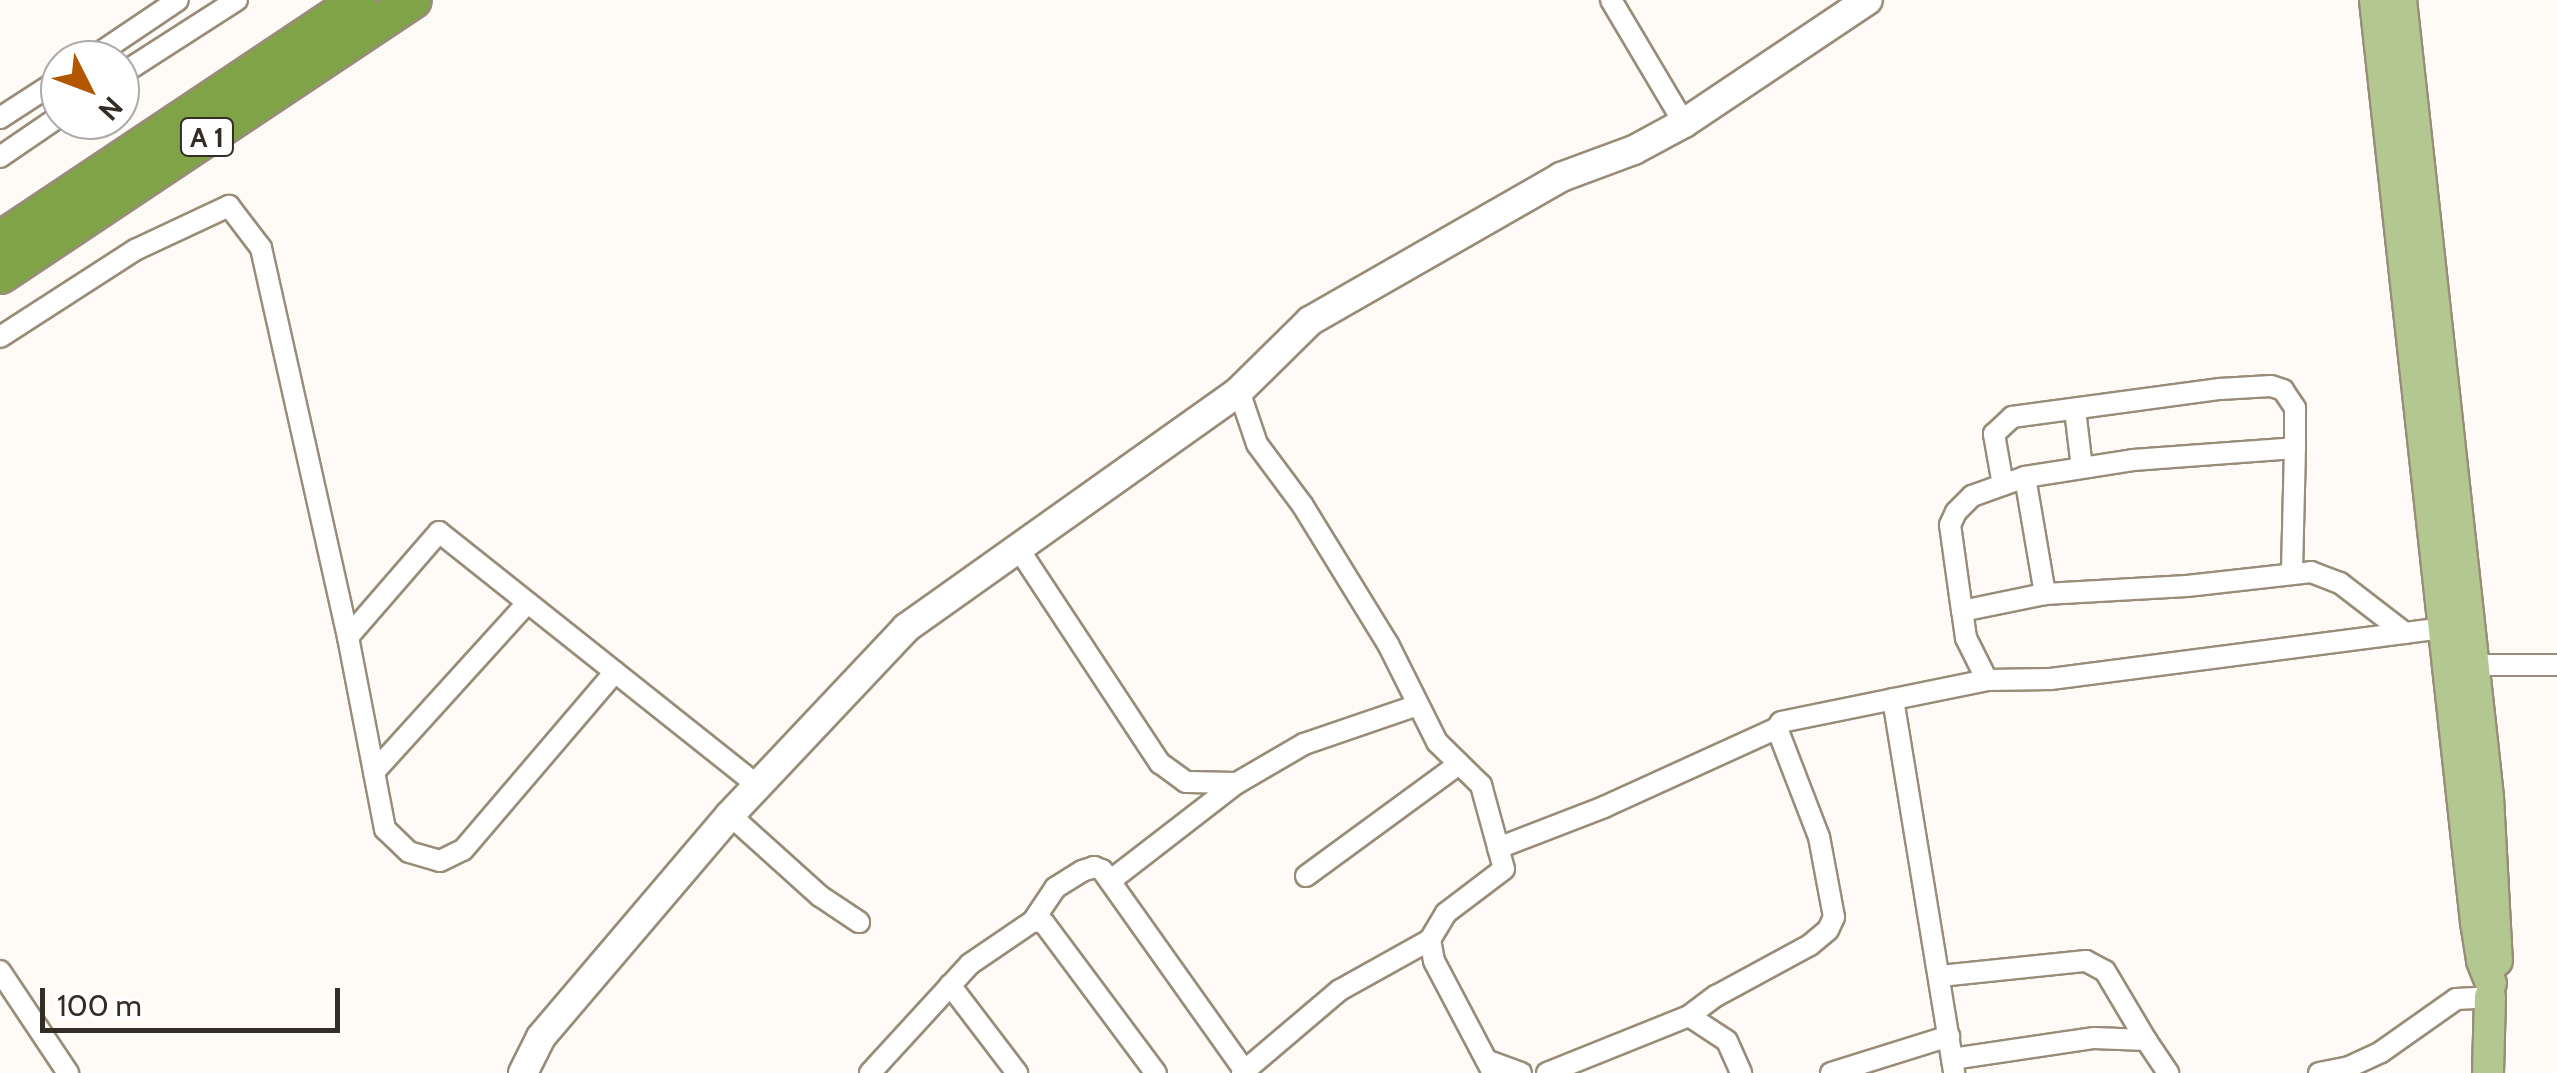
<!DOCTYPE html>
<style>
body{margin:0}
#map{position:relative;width:2557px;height:1073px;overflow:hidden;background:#fefbf7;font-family:Cabin,sans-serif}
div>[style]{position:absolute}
.roads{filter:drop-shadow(2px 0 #998c79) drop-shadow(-2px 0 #998c79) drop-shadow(0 2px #998c79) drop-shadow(0 -2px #998c79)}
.street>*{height:20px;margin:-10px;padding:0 10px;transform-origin:10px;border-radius:10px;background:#fff}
.secondary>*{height:28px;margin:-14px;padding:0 14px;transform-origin:14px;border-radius:14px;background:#fff}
.primary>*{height:30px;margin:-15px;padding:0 15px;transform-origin:15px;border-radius:15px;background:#b3c891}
.highway>*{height:35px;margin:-17.5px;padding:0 17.5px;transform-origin:17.5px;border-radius:17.5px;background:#80a347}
span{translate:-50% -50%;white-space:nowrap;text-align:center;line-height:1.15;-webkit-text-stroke:8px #fff;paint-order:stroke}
.shield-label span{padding:2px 8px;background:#fff;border:2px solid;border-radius:8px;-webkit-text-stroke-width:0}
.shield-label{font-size:28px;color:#332d25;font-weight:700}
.north{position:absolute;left:40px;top:40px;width:100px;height:100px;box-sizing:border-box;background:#fff;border:2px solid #adaba8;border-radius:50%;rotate:132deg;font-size:28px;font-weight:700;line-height:40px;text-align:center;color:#332d25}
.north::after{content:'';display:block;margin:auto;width:35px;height:45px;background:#b35600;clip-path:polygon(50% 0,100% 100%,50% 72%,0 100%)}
.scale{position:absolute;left:40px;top:988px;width:300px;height:45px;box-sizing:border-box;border:5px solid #332d25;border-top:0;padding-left:12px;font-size:30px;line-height:35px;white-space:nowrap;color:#332d25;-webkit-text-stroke:8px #fff;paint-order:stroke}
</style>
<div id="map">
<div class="roads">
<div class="street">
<div style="left:1611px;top:0;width:143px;rotate:59.3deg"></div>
<div style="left:89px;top:60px;width:107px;rotate:-34deg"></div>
<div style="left:120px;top:75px;width:139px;rotate:-32.7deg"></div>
<div style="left:0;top:118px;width:72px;rotate:-33deg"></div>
<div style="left:0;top:157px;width:73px;rotate:-34.3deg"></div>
<div style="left:0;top:337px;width:161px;rotate:-32.8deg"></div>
<div style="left:135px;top:250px;width:104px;rotate:-25.1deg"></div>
<div style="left:229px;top:206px;width:53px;rotate:52.7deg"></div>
<div style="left:261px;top:248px;width:399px;rotate:77.4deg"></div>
<div style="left:348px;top:637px;width:196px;rotate:79.1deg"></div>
<div style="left:385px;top:829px;width:33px;rotate:44deg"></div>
<div style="left:409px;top:852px;width:32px;rotate:16deg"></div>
<div style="left:440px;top:861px;width:25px;rotate:-26deg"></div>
<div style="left:463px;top:850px;width:234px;rotate:-49.5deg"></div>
<div style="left:1239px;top:391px;width:56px;rotate:71.2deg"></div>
<div style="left:1257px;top:444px;width:77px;rotate:53.4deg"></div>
<div style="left:1303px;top:506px;width:162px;rotate:58.4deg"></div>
<div style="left:1388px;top:644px;width:110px;rotate:63.4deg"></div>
<div style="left:1437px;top:742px;width:62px;rotate:44.3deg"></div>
<div style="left:1481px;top:785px;width:87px;rotate:74.7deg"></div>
<div style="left:1504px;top:869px;width:73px;rotate:142.8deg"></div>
<div style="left:1446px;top:913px;width:31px;rotate:121deg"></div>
<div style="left:1430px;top:940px;width:21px;rotate:79deg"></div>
<div style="left:1434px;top:961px;width:127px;rotate:62.2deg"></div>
<div style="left:2075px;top:410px;width:58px;rotate:83.1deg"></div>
<div style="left:2025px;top:477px;width:119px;rotate:80.3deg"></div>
<div style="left:2003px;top:485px;width:52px;rotate:-100deg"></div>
<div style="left:1994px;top:434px;width:25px;rotate:-43deg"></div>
<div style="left:2012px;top:417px;width:210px;rotate:-7.7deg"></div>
<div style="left:2220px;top:389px;width:51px;rotate:-3.4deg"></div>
<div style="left:2271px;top:386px;width:13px;rotate:18deg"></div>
<div style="left:2283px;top:390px;width:22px;rotate:56deg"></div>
<div style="left:2295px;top:408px;width:40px;rotate:90deg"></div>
<div style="left:1018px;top:548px;width:258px;rotate:56.6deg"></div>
<div style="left:1160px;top:763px;width:32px;rotate:36deg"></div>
<div style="left:1186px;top:782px;width:51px;rotate:1.1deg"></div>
<div style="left:1962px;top:611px;width:87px;rotate:-97.9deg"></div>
<div style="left:1950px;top:525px;width:14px;rotate:-65deg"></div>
<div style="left:1956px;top:512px;width:23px;rotate:-45deg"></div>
<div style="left:1972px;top:496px;width:56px;rotate:-19.7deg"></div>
<div style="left:2025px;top:477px;width:109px;rotate:-8.9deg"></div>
<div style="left:2133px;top:460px;width:162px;rotate:-4.2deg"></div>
<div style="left:2295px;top:448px;width:123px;rotate:91.4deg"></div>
<div style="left:348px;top:637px;width:139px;rotate:-49.1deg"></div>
<div style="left:439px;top:532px;width:408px;rotate:38.5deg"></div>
<div style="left:2475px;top:665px;width:82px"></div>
<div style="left:1987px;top:680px;width:47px;rotate:-116.6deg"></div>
<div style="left:1966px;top:638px;width:27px;rotate:-98deg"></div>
<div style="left:1962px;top:611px;width:85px;rotate:-11.6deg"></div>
<div style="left:2045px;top:594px;width:142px;rotate:-3.2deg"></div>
<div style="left:2187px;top:586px;width:125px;rotate:-6.4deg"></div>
<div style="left:2311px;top:572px;width:31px;rotate:21deg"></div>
<div style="left:2340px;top:583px;width:82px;rotate:37.6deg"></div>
<div style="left:1893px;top:699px;width:379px;rotate:80.7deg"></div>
<div style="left:374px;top:772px;width:228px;rotate:-47.8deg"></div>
<div style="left:730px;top:815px;width:121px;rotate:42deg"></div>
<div style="left:820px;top:896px;width:47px;rotate:33.7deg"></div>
<div style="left:1498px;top:848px;width:114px;rotate:-21.1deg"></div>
<div style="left:1604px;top:807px;width:190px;rotate:-24.5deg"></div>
<div style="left:1306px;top:876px;width:190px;rotate:-36.2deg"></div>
<div style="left:1110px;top:881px;width:160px;rotate:-37.7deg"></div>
<div style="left:1237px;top:783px;width:78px;rotate:-30.2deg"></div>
<div style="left:1304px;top:744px;width:120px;rotate:-18.9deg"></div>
<div style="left:1033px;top:921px;width:40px;rotate:-56deg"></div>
<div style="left:1055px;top:888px;width:32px;rotate:-32deg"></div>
<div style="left:1082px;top:871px;width:13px;rotate:-18deg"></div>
<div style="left:1094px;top:867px;width:9px;rotate:21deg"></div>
<div style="left:1102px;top:870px;width:249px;rotate:54.6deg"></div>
<div style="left:0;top:971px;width:123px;rotate:56.3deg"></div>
<div style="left:1940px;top:976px;width:147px;rotate:-5.9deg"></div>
<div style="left:2086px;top:961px;width:21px;rotate:28deg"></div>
<div style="left:2105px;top:971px;width:80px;rotate:59.3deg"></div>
<div style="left:950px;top:985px;width:111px;rotate:52.7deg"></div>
<div style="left:1689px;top:1016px;width:34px;rotate:-37deg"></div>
<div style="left:1716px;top:996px;width:107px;rotate:-28.5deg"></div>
<div style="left:1810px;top:945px;width:23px;rotate:-40deg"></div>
<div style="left:1828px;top:930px;width:14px;rotate:-65deg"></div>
<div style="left:1834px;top:917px;width:81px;rotate:-100.6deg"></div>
<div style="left:1819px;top:837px;width:117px;rotate:-111.1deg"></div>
<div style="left:1777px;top:728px;width:7px;rotate:-56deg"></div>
<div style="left:1781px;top:722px;width:210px;rotate:-11.5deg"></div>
<div style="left:1987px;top:680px;width:64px;rotate:-0.9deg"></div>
<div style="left:2051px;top:679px;width:398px;rotate:-7.4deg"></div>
<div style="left:1952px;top:1059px;width:144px;rotate:-8.4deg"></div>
<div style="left:2094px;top:1038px;width:52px;rotate:2.2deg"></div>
<div style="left:2146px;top:1040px;width:40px;rotate:56deg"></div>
<div style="left:1488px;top:1061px;width:35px;rotate:20deg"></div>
<div style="left:870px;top:1073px;width:148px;rotate:-47.5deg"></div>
<div style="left:970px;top:964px;width:76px;rotate:-34.3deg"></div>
<div style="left:1033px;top:921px;width:11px;rotate:10deg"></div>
<div style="left:1044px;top:923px;width:187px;rotate:53.3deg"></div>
<div style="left:1242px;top:1073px;width:128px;rotate:-40.3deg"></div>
<div style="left:1340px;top:990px;width:103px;rotate:-29.1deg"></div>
<div style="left:1547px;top:1073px;width:153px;rotate:-21.9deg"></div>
<div style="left:1689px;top:1016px;width:45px;rotate:33.3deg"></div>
<div style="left:1727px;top:1041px;width:35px;rotate:66deg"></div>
<div style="left:1831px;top:1073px;width:124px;rotate:-17.4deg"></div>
<div style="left:2319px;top:1073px;width:31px;rotate:-11deg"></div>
<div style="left:2349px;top:1067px;width:35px;rotate:-25deg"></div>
<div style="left:2381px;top:1052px;width:92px;rotate:-35.2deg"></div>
<div style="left:2456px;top:999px;width:34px;rotate:-3deg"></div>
</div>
<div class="secondary">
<div style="left:523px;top:1073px;width:40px;rotate:-63.4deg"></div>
<div style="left:541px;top:1037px;width:292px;rotate:-49.6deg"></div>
<div style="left:730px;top:815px;width:257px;rotate:-46.7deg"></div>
<div style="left:906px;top:628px;width:409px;rotate:-35.4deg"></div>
<div style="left:1239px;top:391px;width:100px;rotate:-44.6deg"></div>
<div style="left:1310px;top:321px;width:289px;rotate:-29.8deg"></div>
<div style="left:1561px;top:177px;width:78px;rotate:-20.3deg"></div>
<div style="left:1634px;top:150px;width:57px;rotate:-28.4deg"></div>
<div style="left:1684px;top:123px;width:221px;rotate:-33.8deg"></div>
</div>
<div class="primary">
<div style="left:2375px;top:0;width:928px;rotate:83.75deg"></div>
<div style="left:2476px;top:922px;width:39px;rotate:81deg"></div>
<div style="left:2482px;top:961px;width:24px;rotate:68deg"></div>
<div style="left:2401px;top:0;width:802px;rotate:83.77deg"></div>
<div style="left:2488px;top:797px;width:164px;rotate:86.9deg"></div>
<div style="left:2488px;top:1073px;width:76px;rotate:-88.5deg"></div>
</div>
<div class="highway">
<div style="left:0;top:239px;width:430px;rotate:-33.7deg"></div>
<div style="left:0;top:275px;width:496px;rotate:-33.7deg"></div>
</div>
</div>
<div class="shield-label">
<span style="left:207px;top:137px">A 1</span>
</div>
<div class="north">N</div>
<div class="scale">100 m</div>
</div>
